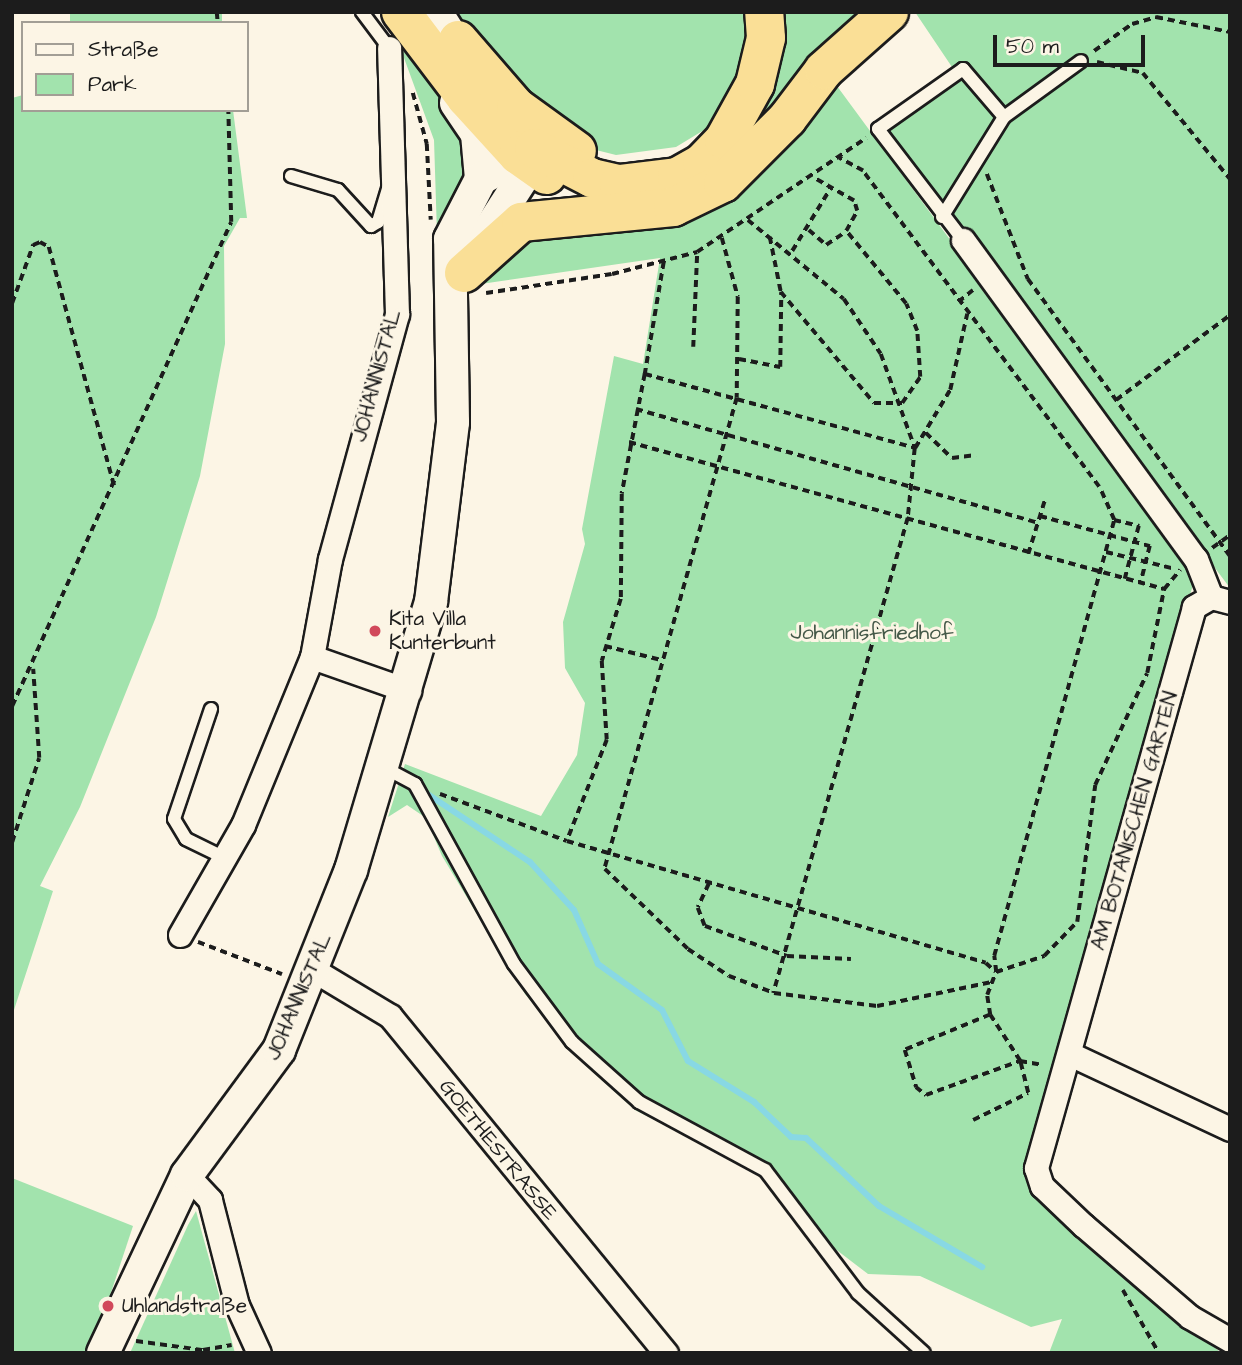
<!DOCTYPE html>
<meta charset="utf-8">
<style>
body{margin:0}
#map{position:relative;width:1242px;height:1365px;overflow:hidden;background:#fcf5e5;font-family:"Architects Daughter",sans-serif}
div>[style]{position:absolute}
.green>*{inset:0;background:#a2e3ad;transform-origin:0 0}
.stream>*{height:6px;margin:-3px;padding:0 3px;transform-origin:3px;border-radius:3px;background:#88d8e4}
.path>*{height:3.5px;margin-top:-1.75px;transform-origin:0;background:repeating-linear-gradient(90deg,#1c1c1c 0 7px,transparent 0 12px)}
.roads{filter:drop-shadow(2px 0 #1c1c1c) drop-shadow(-2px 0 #1c1c1c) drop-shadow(0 2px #1c1c1c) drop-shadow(0 -2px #1c1c1c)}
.service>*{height:12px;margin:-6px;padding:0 6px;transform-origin:6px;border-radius:6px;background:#fcf5e5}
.minor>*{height:23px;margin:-11.5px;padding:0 11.5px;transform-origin:11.5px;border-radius:11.5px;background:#fcf5e5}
.secondary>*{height:32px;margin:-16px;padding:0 16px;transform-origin:16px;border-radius:16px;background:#fcf5e5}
.trunk>*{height:38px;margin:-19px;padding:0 19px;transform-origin:19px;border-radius:19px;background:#fadf96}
.dots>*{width:19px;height:19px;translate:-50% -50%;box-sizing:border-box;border:4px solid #fcf5e5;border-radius:50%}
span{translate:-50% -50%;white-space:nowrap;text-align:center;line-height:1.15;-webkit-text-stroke:6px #fcf5e5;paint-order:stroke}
.street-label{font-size:21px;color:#1c1c1c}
.poi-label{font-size:21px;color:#1c1c1c}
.left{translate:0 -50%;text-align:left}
.park-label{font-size:21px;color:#445848}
.frame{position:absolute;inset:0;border:14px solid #1c1c1c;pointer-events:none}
.legend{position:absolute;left:21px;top:21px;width:228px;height:91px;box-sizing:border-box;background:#fcf5e5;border:2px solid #a29e95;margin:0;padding:9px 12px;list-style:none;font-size:21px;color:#1c1c1c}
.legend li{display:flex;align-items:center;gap:14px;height:35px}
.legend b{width:35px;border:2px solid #a29e95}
.scale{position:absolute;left:993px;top:35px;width:152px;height:32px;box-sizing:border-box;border:4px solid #1c1c1c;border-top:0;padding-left:9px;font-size:21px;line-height:24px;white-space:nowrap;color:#1c1c1c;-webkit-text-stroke:5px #fcf5e5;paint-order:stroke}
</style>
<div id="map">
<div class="green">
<div style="left:70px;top:12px;width:152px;height:11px"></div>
<div style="clip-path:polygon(453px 12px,751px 12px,754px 35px,726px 109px,704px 130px,676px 147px,616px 155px,580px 146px,528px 109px)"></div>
<div style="clip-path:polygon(777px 12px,864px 12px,754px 139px,693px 176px)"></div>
<div style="clip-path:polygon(915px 12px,1230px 12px,1230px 588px,887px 131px,930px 99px,954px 70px)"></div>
<div style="clip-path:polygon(400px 47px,459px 118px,473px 159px,440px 327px,434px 140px)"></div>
<div style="clip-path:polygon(834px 82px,1196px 574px,1025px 1179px,1221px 1353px,1049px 1353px,1062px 1319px,1031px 1327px,920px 1276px,868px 1274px,834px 1248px,827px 1251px,761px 1174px,635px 1110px,585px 1065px,525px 994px,442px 856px,426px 818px,407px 805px,388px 817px,405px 764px,541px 816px,577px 755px,585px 703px,565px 668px,563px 622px,585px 544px,582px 529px,614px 356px,643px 364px,660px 258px,474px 285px,495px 254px,571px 224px)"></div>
<div style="clip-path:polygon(23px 95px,23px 110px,233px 110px,247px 218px,240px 218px,224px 246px,225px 344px,200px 476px,156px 617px,80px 807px,40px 886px,53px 891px,12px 1016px,12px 98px)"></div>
<div style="clip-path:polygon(12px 1178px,133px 1226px,91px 1353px,12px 1353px)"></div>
<div style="clip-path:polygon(196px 1211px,235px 1353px,130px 1353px,188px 1225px)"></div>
</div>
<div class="stream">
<div style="left:426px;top:793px;width:125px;rotate:33.6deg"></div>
<div style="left:530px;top:862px;width:65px;rotate:47.5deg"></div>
<div style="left:574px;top:910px;width:59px;rotate:66deg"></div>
<div style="left:598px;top:964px;width:79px;rotate:35.7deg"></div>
<div style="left:662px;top:1010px;width:57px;rotate:63deg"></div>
<div style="left:688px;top:1061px;width:78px;rotate:31.8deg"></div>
<div style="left:754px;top:1102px;width:51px;rotate:43.4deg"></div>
<div style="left:791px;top:1137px;width:15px;rotate:4deg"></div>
<div style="left:806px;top:1138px;width:100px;rotate:43deg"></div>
<div style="left:879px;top:1206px;width:120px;rotate:30.6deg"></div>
</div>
<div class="path">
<div style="left:217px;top:12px;width:11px;rotate:85deg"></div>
<div style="left:1094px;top:51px;width:47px;rotate:-35.4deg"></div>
<div style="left:1132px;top:24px;width:25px;rotate:-16deg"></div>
<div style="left:1156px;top:17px;width:76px;rotate:11.5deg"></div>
<div style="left:1097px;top:62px;width:47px;rotate:13.4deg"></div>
<div style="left:1143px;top:73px;width:137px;rotate:50.6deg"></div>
<div style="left:413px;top:93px;width:53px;rotate:74.6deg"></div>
<div style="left:427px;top:144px;width:76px;rotate:87deg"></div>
<div style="left:987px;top:174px;width:113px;rotate:68.7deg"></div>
<div style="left:1028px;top:279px;width:343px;rotate:53.9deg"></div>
<div style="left:748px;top:220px;width:124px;rotate:39.5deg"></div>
<div style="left:844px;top:299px;width:66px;rotate:56.1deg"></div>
<div style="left:881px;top:354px;width:100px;rotate:70.1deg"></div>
<div style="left:915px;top:448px;width:70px;rotate:95.7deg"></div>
<div style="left:908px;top:518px;width:494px;rotate:105.8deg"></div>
<div style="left:809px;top:230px;width:23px;rotate:41deg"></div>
<div style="left:826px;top:245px;width:23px;rotate:-34deg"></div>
<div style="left:770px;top:237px;width:56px;rotate:78.7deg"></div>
<div style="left:722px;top:238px;width:61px;rotate:74.8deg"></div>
<div style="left:738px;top:297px;width:101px;rotate:90.6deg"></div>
<div style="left:737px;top:398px;width:489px;rotate:105.7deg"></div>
<div style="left:605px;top:869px;width:115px;rotate:43.9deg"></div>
<div style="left:688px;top:949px;width:49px;rotate:33.4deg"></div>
<div style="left:729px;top:976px;width:48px;rotate:20.7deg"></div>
<div style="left:774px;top:993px;width:104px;rotate:7.2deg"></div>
<div style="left:877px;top:1006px;width:117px;rotate:-11.8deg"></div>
<div style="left:792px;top:251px;width:73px;rotate:-58.5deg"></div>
<div style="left:664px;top:262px;width:114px;rotate:99.6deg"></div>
<div style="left:645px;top:374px;width:280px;rotate:15.3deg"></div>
<div style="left:915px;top:448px;width:68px;rotate:-58.9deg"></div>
<div style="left:950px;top:390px;width:78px;rotate:-77.4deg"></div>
<div style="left:486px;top:293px;width:127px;rotate:-8.6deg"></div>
<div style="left:612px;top:274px;width:88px;rotate:-14.5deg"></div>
<div style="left:697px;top:252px;width:204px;rotate:-34deg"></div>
<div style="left:958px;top:302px;width:19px;rotate:-39deg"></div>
<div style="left:12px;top:303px;width:62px;rotate:-70.1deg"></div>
<div style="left:33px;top:245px;width:8px;rotate:-23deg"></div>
<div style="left:40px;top:242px;width:10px;rotate:29deg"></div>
<div style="left:49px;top:247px;width:250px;rotate:74.7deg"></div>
<div style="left:693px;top:347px;width:95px;rotate:-87.6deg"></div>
<div style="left:739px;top:359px;width:42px;rotate:11deg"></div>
<div style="left:780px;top:367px;width:75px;rotate:-89.2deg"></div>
<div style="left:781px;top:292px;width:145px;rotate:50deg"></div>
<div style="left:874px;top:403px;width:28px"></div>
<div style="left:902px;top:403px;width:32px;rotate:-55deg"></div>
<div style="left:920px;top:377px;width:46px;rotate:-93.7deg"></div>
<div style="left:917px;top:331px;width:29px;rotate:-112deg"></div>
<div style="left:906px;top:304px;width:94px;rotate:-129.4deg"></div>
<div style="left:846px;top:231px;width:23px;rotate:-61deg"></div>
<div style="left:857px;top:211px;width:10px;rotate:-107deg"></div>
<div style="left:854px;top:201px;width:48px;rotate:-150.3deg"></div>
<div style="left:645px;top:374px;width:122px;rotate:100.9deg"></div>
<div style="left:622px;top:494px;width:105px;rotate:90.5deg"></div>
<div style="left:621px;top:599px;width:65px;rotate:107deg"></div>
<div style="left:602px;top:661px;width:79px;rotate:86.4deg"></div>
<div style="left:607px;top:740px;width:109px;rotate:111.6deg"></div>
<div style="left:567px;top:841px;width:436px;rotate:16.2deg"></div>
<div style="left:986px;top:963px;width:13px;rotate:42deg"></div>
<div style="left:996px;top:972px;width:16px;rotate:-97deg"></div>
<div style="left:994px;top:956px;width:452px;rotate:-74.6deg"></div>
<div style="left:1114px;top:520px;width:36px;rotate:-114deg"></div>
<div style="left:1099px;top:487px;width:394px;rotate:-126.8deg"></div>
<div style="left:863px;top:171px;width:27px;rotate:-152deg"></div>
<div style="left:1116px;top:400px;width:142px;rotate:-36.7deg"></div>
<div style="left:636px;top:409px;width:418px;rotate:15.8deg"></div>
<div style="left:926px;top:433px;width:36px;rotate:44deg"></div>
<div style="left:952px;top:458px;width:24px;rotate:-7deg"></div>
<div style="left:629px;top:442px;width:555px;rotate:15.36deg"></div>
<div style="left:1040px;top:516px;width:114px;rotate:15.3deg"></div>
<div style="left:1150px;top:546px;width:38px;rotate:104deg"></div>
<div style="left:1114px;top:520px;width:26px;rotate:13deg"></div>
<div style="left:1139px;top:526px;width:55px;rotate:104.8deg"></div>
<div style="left:1212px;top:548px;width:22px;rotate:-36deg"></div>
<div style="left:1106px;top:552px;width:71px;rotate:13.8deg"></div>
<div style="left:1028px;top:554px;width:58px;rotate:-72.8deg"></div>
<div style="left:605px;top:646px;width:58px;rotate:14deg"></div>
<div style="left:12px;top:706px;width:531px;rotate:-65.65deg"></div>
<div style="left:231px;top:222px;width:112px;rotate:-91.5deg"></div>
<div style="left:440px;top:794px;width:135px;rotate:20.3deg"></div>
<div style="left:12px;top:842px;width:88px;rotate:-72.2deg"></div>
<div style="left:39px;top:758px;width:89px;rotate:-93.9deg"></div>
<div style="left:709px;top:884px;width:26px;rotate:115deg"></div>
<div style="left:698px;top:908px;width:19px;rotate:69deg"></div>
<div style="left:705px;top:926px;width:87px;rotate:20.1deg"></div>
<div style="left:787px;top:956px;width:64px;rotate:2.7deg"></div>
<div style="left:198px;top:942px;width:90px;rotate:20.9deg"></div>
<div style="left:990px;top:1015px;width:92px;rotate:157.6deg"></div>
<div style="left:905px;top:1050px;width:39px;rotate:73deg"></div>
<div style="left:916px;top:1087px;width:13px;rotate:39deg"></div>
<div style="left:926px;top:1095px;width:100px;rotate:-19.9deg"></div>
<div style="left:1020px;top:1061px;width:55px;rotate:-123.1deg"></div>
<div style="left:990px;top:1015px;width:20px;rotate:-99deg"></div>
<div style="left:987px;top:995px;width:25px;rotate:-69deg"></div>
<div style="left:996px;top:972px;width:51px;rotate:-18.4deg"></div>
<div style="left:1044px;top:956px;width:47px;rotate:-45.9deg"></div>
<div style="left:1077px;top:922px;width:138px;rotate:-82.5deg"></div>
<div style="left:1095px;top:785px;width:123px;rotate:-65.1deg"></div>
<div style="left:1147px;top:673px;width:86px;rotate:-78.6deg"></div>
<div style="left:1164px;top:589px;width:25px;rotate:-50deg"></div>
<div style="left:973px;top:1120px;width:61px;rotate:-26.1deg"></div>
<div style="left:1028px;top:1093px;width:33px;rotate:-104deg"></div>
<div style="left:1020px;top:1061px;width:22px;rotate:10deg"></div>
<div style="left:1123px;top:1290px;width:73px;rotate:60.3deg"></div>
<div style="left:136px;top:1341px;width:68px;rotate:7.7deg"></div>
<div style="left:203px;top:1350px;width:29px;rotate:-10deg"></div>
</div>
<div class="roads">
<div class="service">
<div style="left:362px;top:12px;width:45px;rotate:53.1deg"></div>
<div style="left:291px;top:176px;width:49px;rotate:16.6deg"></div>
<div style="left:338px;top:190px;width:49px;rotate:47.5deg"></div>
<div style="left:371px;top:226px;width:8px;rotate:-30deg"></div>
<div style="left:378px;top:222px;width:42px;rotate:-73.3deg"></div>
<div style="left:942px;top:217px;width:118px;rotate:-58.2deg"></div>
<div style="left:1004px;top:117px;width:95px;rotate:-36deg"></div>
<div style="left:963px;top:240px;width:140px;rotate:-127.4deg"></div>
<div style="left:878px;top:129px;width:104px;rotate:-35.2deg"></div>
<div style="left:963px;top:69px;width:63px;rotate:49.5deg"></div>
<div style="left:211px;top:709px;width:116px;rotate:108.6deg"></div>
<div style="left:174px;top:819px;width:23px;rotate:59deg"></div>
<div style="left:186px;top:839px;width:43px;rotate:26deg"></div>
<div style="left:385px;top:768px;width:34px;rotate:28deg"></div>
<div style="left:415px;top:784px;width:205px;rotate:61.2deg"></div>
<div style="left:514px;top:964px;width:97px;rotate:53.4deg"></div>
<div style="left:572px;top:1042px;width:90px;rotate:41.8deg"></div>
<div style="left:639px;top:1102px;width:143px;rotate:28.4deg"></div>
<div style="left:765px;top:1170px;width:154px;rotate:52.9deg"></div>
<div style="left:858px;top:1293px;width:89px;rotate:42.3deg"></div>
</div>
<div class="minor">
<div style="left:963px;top:240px;width:395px;rotate:53.9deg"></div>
<div style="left:1196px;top:559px;width:41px;rotate:68.5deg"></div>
<div style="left:1230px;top:602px;width:20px;rotate:-165deg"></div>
<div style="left:1211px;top:597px;width:20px;rotate:150deg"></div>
<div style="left:1194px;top:607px;width:583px;rotate:105.73deg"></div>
<div style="left:1036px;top:1168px;width:19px;rotate:72deg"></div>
<div style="left:1042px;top:1186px;width:57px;rotate:43.6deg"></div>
<div style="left:1083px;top:1225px;width:141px;rotate:40.7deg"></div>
<div style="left:1190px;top:1317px;width:46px;rotate:29.9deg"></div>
<div style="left:312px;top:657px;width:103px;rotate:19.3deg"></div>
<div style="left:180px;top:935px;width:127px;rotate:-60.2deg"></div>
<div style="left:243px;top:825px;width:182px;rotate:-67.7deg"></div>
<div style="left:312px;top:657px;width:100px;rotate:-79.6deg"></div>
<div style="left:330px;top:559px;width:254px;rotate:-74.7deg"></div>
<div style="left:397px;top:314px;width:266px;rotate:-91.7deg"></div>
<div style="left:312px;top:969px;width:91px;rotate:31.1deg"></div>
<div style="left:390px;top:1016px;width:436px;rotate:50.7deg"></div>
<div style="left:1070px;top:1054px;width:177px;rotate:25.1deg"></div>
<div style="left:187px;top:1175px;width:34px;rotate:47deg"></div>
<div style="left:210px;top:1200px;width:108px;rotate:75.6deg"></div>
<div style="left:237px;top:1305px;width:53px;rotate:65.4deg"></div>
</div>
<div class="secondary">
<div style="left:436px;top:12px;width:58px;rotate:57.7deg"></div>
<div style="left:456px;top:103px;width:37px;rotate:56deg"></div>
<div style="left:477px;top:134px;width:45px;rotate:84.9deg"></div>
<div style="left:467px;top:264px;width:118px;rotate:-57.1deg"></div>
<div style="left:531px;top:165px;width:17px;rotate:-80deg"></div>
<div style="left:103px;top:1353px;width:197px;rotate:-64.7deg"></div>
<div style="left:187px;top:1175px;width:155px;rotate:-53.6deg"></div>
<div style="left:279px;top:1050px;width:194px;rotate:-68.2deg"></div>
<div style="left:351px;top:870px;width:280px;rotate:-73.4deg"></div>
<div style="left:431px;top:602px;width:181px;rotate:-83deg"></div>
<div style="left:453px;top:422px;width:183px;rotate:-90.9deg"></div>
<div style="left:450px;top:239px;width:68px;rotate:-62.7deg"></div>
<div style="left:481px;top:179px;width:61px;rotate:-30.3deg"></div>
</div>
<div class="trunk">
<div style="left:401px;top:12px;width:108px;rotate:52.9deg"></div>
<div style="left:466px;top:98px;width:77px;rotate:47.6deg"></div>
<div style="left:518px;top:155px;width:35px;rotate:35deg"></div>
<div style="left:458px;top:40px;width:89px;rotate:49.1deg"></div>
<div style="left:516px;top:107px;width:75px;rotate:35.8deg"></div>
<div style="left:534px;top:148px;width:65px;rotate:27.3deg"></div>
<div style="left:592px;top:178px;width:28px;rotate:13deg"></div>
<div style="left:619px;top:184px;width:58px;rotate:-6.9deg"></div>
<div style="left:677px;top:177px;width:29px;rotate:-29deg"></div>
<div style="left:702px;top:163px;width:32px;rotate:-46deg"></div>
<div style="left:724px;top:140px;width:64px;rotate:-61deg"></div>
<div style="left:755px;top:84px;width:47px;rotate:-76.6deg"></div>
<div style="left:766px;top:38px;width:26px;rotate:-94deg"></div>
<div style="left:464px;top:273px;width:76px;rotate:-41.8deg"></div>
<div style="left:521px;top:222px;width:153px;rotate:-5.6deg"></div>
<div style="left:673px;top:207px;width:55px;rotate:-25.6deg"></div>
<div style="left:723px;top:183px;width:91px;rotate:-45deg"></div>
<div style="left:787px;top:119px;width:61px;rotate:-52.9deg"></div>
<div style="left:824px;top:70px;width:87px;rotate:-41.7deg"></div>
</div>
</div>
<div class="dots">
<div style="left:375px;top:631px;background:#d1495b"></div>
<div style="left:108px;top:1306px;background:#d1495b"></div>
</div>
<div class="street-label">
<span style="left:377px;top:376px;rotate:-75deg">JOHANNISTAL</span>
<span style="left:1135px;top:821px;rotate:-74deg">AM BOTANISCHEN GARTEN</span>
<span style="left:299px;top:997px;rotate:-67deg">JOHANNISTAL</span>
<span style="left:498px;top:1150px;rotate:51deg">GOETHESTRASSE</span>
</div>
<div class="poi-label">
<span class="left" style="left:389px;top:631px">Kita Villa<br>Kunterbunt</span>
<span class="left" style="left:122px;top:1306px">Uhlandstraße</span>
</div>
<div class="park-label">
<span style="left:872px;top:633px">Johannisfriedhof</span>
</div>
<div class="frame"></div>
<ul class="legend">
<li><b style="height:9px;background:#fcf5e5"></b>Straße</li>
<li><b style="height:19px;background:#a2e3ad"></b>Park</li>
</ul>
<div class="scale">50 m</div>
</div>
